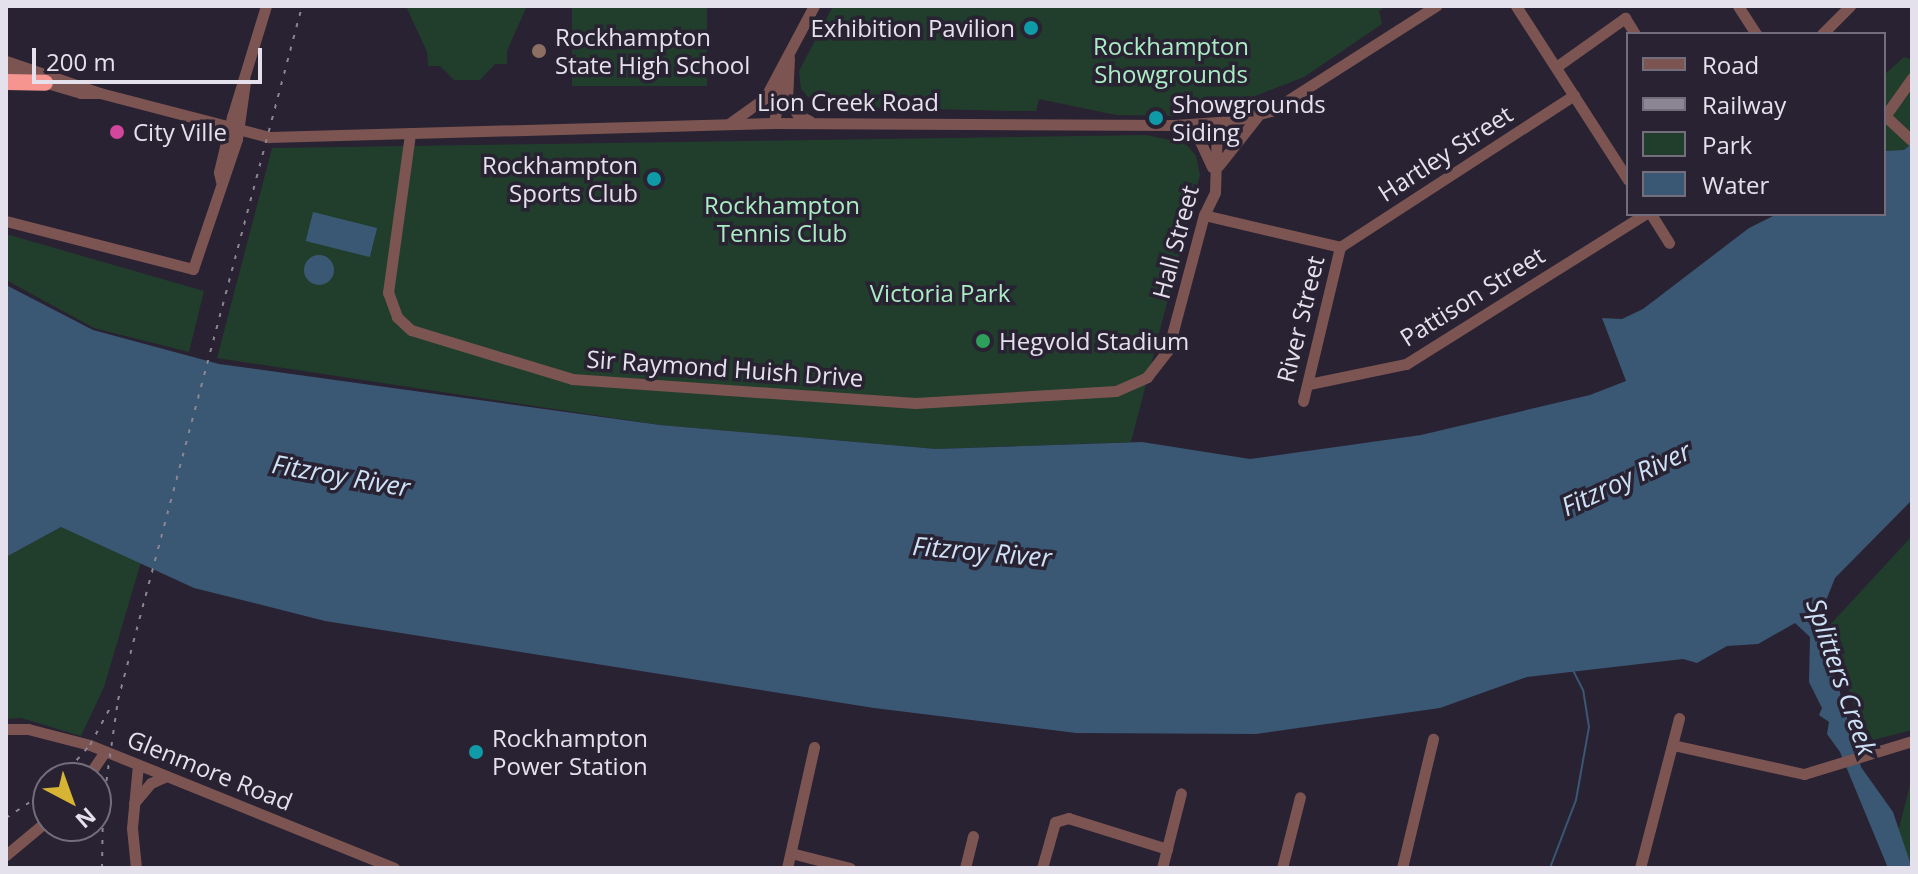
<!DOCTYPE html>
<style>
body{margin:0}
#map{position:relative;width:1918px;height:874px;overflow:hidden;background:#292232;font-family:"Open Sans",sans-serif}
div>[style]{position:absolute}
.green>*{inset:0;background:#213e2d;transform-origin:0 0}
.water>*{inset:0;background:#3a5774;transform-origin:0 0}
.round{border-radius:50%}
.stream>*{height:2px;margin:-1px;padding:0 1px;transform-origin:1px;border-radius:1px;background:#3a5774}
.minor>*{height:11px;margin:-5.5px;padding:0 5.5px;transform-origin:5.5px;border-radius:5.5px;background:#7c5552}
.highway>*{height:16px;margin:-8px;padding:0 8px;transform-origin:8px;border-radius:8px;background:#f6948f}
.rail>*{height:2px;margin-top:-1px;transform-origin:0;background:repeating-linear-gradient(90deg,#8c8694 0 4px,transparent 0 12px)}
.dots>*{width:22px;height:22px;translate:-50% -50%;box-sizing:border-box;border:4px solid #292232;border-radius:50%}
span{translate:-50% -50%;white-space:nowrap;text-align:center;line-height:1.15;-webkit-text-stroke:7px #292232;paint-order:stroke}
.poi-label{font-size:24px;color:#e5e1ec}
.right{translate:-100% -50%;text-align:right}
.left{translate:0 -50%;text-align:left}
.park-label{font-size:24px;color:#aaedc4}
.street-label{font-size:24px;color:#e5e1ec}
.water-label{font-size:26px;color:#cee2f7;font-style:italic}
.frame{position:absolute;inset:0;border:8px solid #e5e1ec;pointer-events:none}
.legend{position:absolute;left:1626px;top:32px;width:260px;height:184px;box-sizing:border-box;background:#292232;border:2px solid #746e7c;margin:0;padding:10px 14px;list-style:none;font-size:24px;color:#e5e1ec}
.legend li{display:flex;align-items:center;gap:16px;height:40px}
.legend b{width:40px;border:2px solid #746e7c}
.north{position:absolute;left:32px;top:762px;width:80px;height:80px;box-sizing:border-box;background:#292232;border:2px solid #746e7c;border-radius:50%;rotate:139deg;font-size:22px;font-weight:700;line-height:32px;text-align:center;color:#e5e1ec}
.north::after{content:'';display:block;margin:auto;width:28px;height:36px;background:#d7b434;clip-path:polygon(50% 0,100% 100%,50% 72%,0 100%)}
.scale{position:absolute;left:32px;top:48px;width:230px;height:36px;box-sizing:border-box;border:4px solid #e5e1ec;border-top:0;padding-left:10px;font-size:24px;line-height:28px;white-space:nowrap;color:#e5e1ec;-webkit-text-stroke:6px #292232;paint-order:stroke}
</style>
<div id="map">
<div class="green">
<div style="clip-path:polygon(406px 6px,526px 6px,526px 8px,507px 51px,507px 64px,495px 64px,480px 80px,454px 80px,440px 66px,428px 66px,427px 52px)"></div>
<div style="clip-path:polygon(833px 6px,1386px 6px,1379px 11px,1382px 24px,1304px 77px,1229px 106px,1172px 116px,1116px 115px,1039px 99px,1036px 111px,1011px 111px,856px 107px,808px 97px,801px 89px,799px 71px)"></div>
<div style="left:707px;top:7px;width:79px;height:135px;rotate:90deg"></div>
<div style="clip-path:polygon(1904px 57px,1912px 60px,1912px 143px,1904px 150px,1884px 151px,1884px 75px)"></div>
<div style="clip-path:polygon(1146px 135px,1185px 143px,1196px 156px,1200px 175px,1131px 442px,936px 449px,660px 425px,217px 358px,272px 148px)"></div>
<div style="clip-path:polygon(6px 234px,204px 291px,189px 352px,94px 328px,6px 280px)"></div>
<div style="clip-path:polygon(61px 527px,141px 562px,104px 687px,81px 736px,21px 718px,6px 719px,6px 557px)"></div>
<div style="clip-path:polygon(1912px 536px,1912px 730px,1873px 740px,1853px 703px,1828px 627px)"></div>
<div style="clip-path:polygon(1912px 777px,1912px 868px,1889px 868px)"></div>
</div>
<div class="water">
<div style="clip-path:polygon(1912px 143px,1912px 500px,1835px 578px,1819px 618px,1861px 767px,1893px 812px,1912px 868px,1888px 868px,1840px 752px,1827px 734px,1829px 722px,1819px 715px,1822px 708px,1809px 682px,1810px 637px,1795px 623px,1758px 644px,1727px 646px,1697px 663px,1683px 659px,1527px 677px,1440px 708px,1256px 734px,1076px 733px,874px 708px,325px 621px,194px 588px,61px 527px,6px 557px,6px 285px,93px 330px,219px 364px,660px 425px,936px 449px,1142px 442px,1250px 459px,1421px 435px,1590px 395px,1626px 381px,1602px 318px,1622px 319px,1643px 309px,1749px 228px,1777px 214px,1884px 214px,1884px 151px,1904px 150px)"></div>
<div style="left:313px;top:212px;width:66px;height:30px;rotate:14deg"></div>
<div class="round" style="left:304px;top:255px;width:30px;height:30px"></div>
</div>
<div class="stream">
<div style="left:1550px;top:868px;width:73px;rotate:-69.1deg"></div>
<div style="left:1576px;top:800px;width:74px;rotate:-79.9deg"></div>
<div style="left:1589px;top:727px;width:37px;rotate:-99deg"></div>
<div style="left:1583px;top:690px;width:22px;rotate:-117deg"></div>
</div>
<div class="minor">
<div style="left:1516px;top:6px;width:207px;rotate:57.2deg"></div>
<div style="left:1738px;top:6px;width:33px;rotate:57deg"></div>
<div style="left:1822px;top:34px;width:40px;rotate:-45deg"></div>
<div style="left:789px;top:58px;width:42px;rotate:92.7deg"></div>
<div style="left:787px;top:100px;width:19px;rotate:54deg"></div>
<div style="left:798px;top:115px;width:13px;rotate:27deg"></div>
<div style="left:6px;top:61px;width:99px;rotate:18.8deg"></div>
<div style="left:100px;top:93px;width:175px;rotate:14.6deg"></div>
<div style="left:269px;top:137px;width:505px;rotate:-1.59deg"></div>
<div style="left:774px;top:123px;width:400px;rotate:0.3deg"></div>
<div style="left:1174px;top:125px;width:59px;rotate:-3.9deg"></div>
<div style="left:1233px;top:121px;width:39px;rotate:-15deg"></div>
<div style="left:1271px;top:111px;width:196px;rotate:-32.5deg"></div>
<div style="left:1556px;top:67px;width:85px;rotate:-35.4deg"></div>
<div style="left:1625px;top:18px;width:19px;rotate:58deg"></div>
<div style="left:6px;top:71px;width:78px;rotate:16.3deg"></div>
<div style="left:81px;top:93px;width:18px"></div>
<div style="left:730px;top:123px;width:43px;rotate:-35.5deg"></div>
<div style="left:765px;top:98px;width:104px;rotate:-62deg"></div>
<div style="left:774px;top:123px;width:47px;rotate:-80.1deg"></div>
<div style="left:1175px;top:125px;width:28px;rotate:30deg"></div>
<div style="left:1199px;top:139px;width:31px;rotate:65deg"></div>
<div style="left:410px;top:134px;width:160px;rotate:97.9deg"></div>
<div style="left:388px;top:292px;width:27px;rotate:70deg"></div>
<div style="left:397px;top:317px;width:19px;rotate:43deg"></div>
<div style="left:411px;top:330px;width:168px;rotate:16.9deg"></div>
<div style="left:572px;top:379px;width:344px;rotate:4deg"></div>
<div style="left:915px;top:403px;width:201px;rotate:-3.4deg"></div>
<div style="left:1116px;top:391px;width:34px;rotate:-24deg"></div>
<div style="left:1147px;top:377px;width:34px;rotate:-52deg"></div>
<div style="left:1168px;top:350px;width:140px;rotate:-75.1deg"></div>
<div style="left:1204px;top:215px;width:25px;rotate:-64deg"></div>
<div style="left:1215px;top:192px;width:69px;rotate:-88.3deg"></div>
<div style="left:1911px;top:140px;width:35px;rotate:-137deg"></div>
<div style="left:1885px;top:116px;width:47px;rotate:-54.6deg"></div>
<div style="left:1219px;top:165px;width:61px;rotate:-51.6deg"></div>
<div style="left:221px;top:181px;width:9px;rotate:-103deg"></div>
<div style="left:219px;top:172px;width:57px;rotate:-76.7deg"></div>
<div style="left:232px;top:117px;width:116px;rotate:-73deg"></div>
<div style="left:1651px;top:214px;width:34px;rotate:58deg"></div>
<div style="left:1204px;top:215px;width:140px;rotate:13.2deg"></div>
<div style="left:6px;top:221px;width:193px;rotate:14.4deg"></div>
<div style="left:193px;top:269px;width:137px;rotate:-71.3deg"></div>
<div style="left:237px;top:139px;width:58px;rotate:-82deg"></div>
<div style="left:1340px;top:247px;width:279px;rotate:-33deg"></div>
<div style="left:1309px;top:384px;width:99px;rotate:-11.7deg"></div>
<div style="left:1406px;top:364px;width:282px;rotate:-32.1deg"></div>
<div style="left:1303px;top:401px;width:158px;rotate:-76.5deg"></div>
<div style="left:6px;top:729px;width:22px"></div>
<div style="left:28px;top:729px;width:64px;rotate:14.5deg"></div>
<div style="left:90px;top:745px;width:328px;rotate:22deg"></div>
<div style="left:1673px;top:745px;width:134px;rotate:12.5deg"></div>
<div style="left:1804px;top:774px;width:113px;rotate:-17deg"></div>
<div style="left:87px;top:778px;width:32px;rotate:-56deg"></div>
<div style="left:134px;top:803px;width:26px;rotate:-50deg"></div>
<div style="left:151px;top:783px;width:17px;rotate:-24deg"></div>
<div style="left:791px;top:853px;width:61px;rotate:14.3deg"></div>
<div style="left:6px;top:855px;width:55px;rotate:-39.8deg"></div>
<div style="left:136px;top:868px;width:40px;rotate:-95.7deg"></div>
<div style="left:132px;top:828px;width:63px;rotate:-84.6deg"></div>
<div style="left:787px;top:868px;width:124px;rotate:-77.4deg"></div>
<div style="left:965px;top:868px;width:33px;rotate:-76deg"></div>
<div style="left:1042px;top:868px;width:48px;rotate:-74.2deg"></div>
<div style="left:1055px;top:822px;width:14px;rotate:-17deg"></div>
<div style="left:1068px;top:818px;width:104px;rotate:17.4deg"></div>
<div style="left:1162px;top:868px;width:77px;rotate:-75.8deg"></div>
<div style="left:1282px;top:868px;width:73px;rotate:-75.8deg"></div>
<div style="left:1402px;top:868px;width:133px;rotate:-76.5deg"></div>
<div style="left:1640px;top:868px;width:155px;rotate:-75.4deg"></div>
</div>
<div class="highway">
<div style="left:6px;top:82px;width:39px;rotate:1deg"></div>
</div>
<div class="rail">
<div style="left:61px;top:778px;width:44px;rotate:-48.7deg"></div>
<div style="left:90px;top:745px;width:42px;rotate:-61.6deg"></div>
<div style="left:6px;top:818px;width:50px;rotate:-33.7deg"></div>
<div style="left:6px;top:867px;width:3px;rotate:18deg"></div>
<div style="left:102px;top:868px;width:63px;rotate:-89.1deg"></div>
<div style="left:103px;top:805px;width:106px;rotate:-81.9deg"></div>
<div style="left:118px;top:700px;width:718px;rotate:-75.15deg"></div>
</div>
<div class="dots">
<div style="left:1031px;top:28px;background:#0f9aa8"></div>
<div style="left:539px;top:51px;background:#8d6e63"></div>
<div style="left:1156px;top:118px;background:#0f9aa8"></div>
<div style="left:117px;top:132px;background:#d1479c"></div>
<div style="left:654px;top:179px;background:#0f9aa8"></div>
<div style="left:983px;top:341px;background:#2e9e5b"></div>
<div style="left:476px;top:752px;background:#0f9aa8"></div>
</div>
<div class="poi-label">
<span class="right" style="left:1015px;top:28px">Exhibition Pavilion</span>
<span class="left" style="left:555px;top:51px">Rockhampton<br>State High School</span>
<span class="left" style="left:1172px;top:118px">Showgrounds<br>Siding</span>
<span class="left" style="left:133px;top:132px">City Ville</span>
<span class="right" style="left:638px;top:179px">Rockhampton<br>Sports Club</span>
<span class="left" style="left:999px;top:341px">Hegvold Stadium</span>
<span class="left" style="left:492px;top:752px">Rockhampton<br>Power Station</span>
</div>
<div class="park-label">
<span style="left:1171px;top:60px">Rockhampton<br>Showgrounds</span>
<span style="left:782px;top:219px">Rockhampton<br>Tennis Club</span>
<span style="left:940px;top:293px">Victoria Park</span>
</div>
<div class="street-label">
<span style="left:848px;top:102px">Lion Creek Road</span>
<span style="left:1445px;top:153px;rotate:-33deg">Hartley Street</span>
<span style="left:1175px;top:242px;rotate:-75deg">Hall Street</span>
<span style="left:1472px;top:296px;rotate:-32deg">Pattison Street</span>
<span style="left:1300px;top:319px;rotate:-76deg">River Street</span>
<span style="left:725px;top:368px;rotate:4deg">Sir Raymond Huish Drive</span>
<span style="left:210px;top:770px;rotate:22deg">Glenmore Road</span>
</div>
<div class="water-label">
<span style="left:341px;top:476px;rotate:10deg">Fitzroy River</span>
<span style="left:1626px;top:479px;rotate:-25deg">Fitzroy River</span>
<span style="left:982px;top:552px;rotate:5deg">Fitzroy River</span>
<span style="left:1841px;top:677px;rotate:71deg">Splitters Creek</span>
</div>
<div class="frame"></div>
<ul class="legend">
<li><b style="height:10px;background:#7c5552"></b>Road</li>
<li><b style="height:10px;background:#8c8694"></b>Railway</li>
<li><b style="height:22px;background:#213e2d"></b>Park</li>
<li><b style="height:22px;background:#3a5774"></b>Water</li>
</ul>
<div class="north">N</div>
<div class="scale">200 m</div>
</div>
